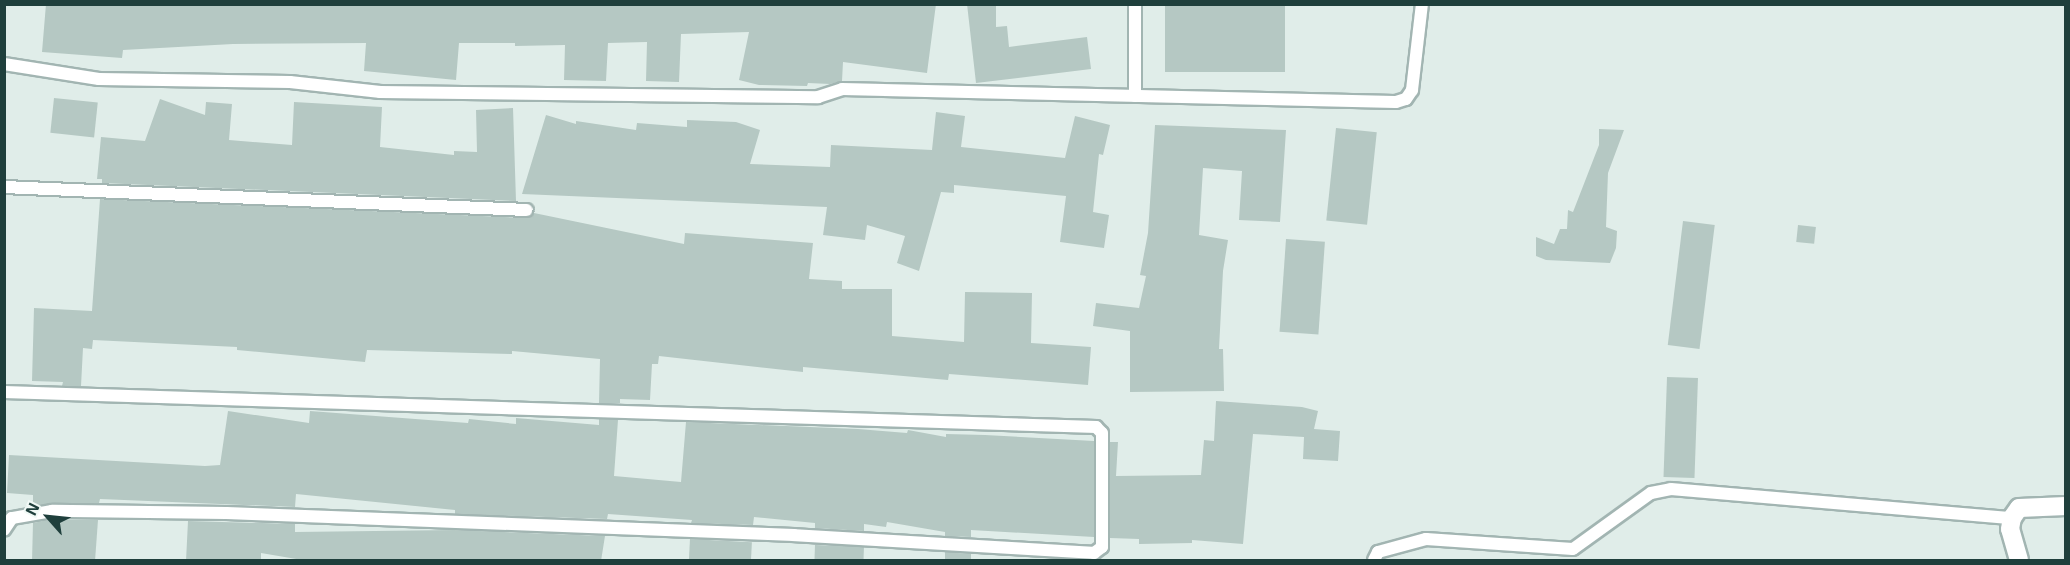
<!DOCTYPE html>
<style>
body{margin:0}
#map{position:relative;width:2070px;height:565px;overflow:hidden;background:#e0ede9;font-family:"Exo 2",sans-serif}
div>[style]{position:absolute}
.building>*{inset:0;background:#b5c8c3;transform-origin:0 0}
.roads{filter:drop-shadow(2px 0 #a2b5b2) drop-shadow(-2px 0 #a2b5b2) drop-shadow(0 2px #a2b5b2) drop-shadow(0 -2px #a2b5b2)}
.service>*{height:12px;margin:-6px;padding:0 6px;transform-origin:6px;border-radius:6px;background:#fff}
.minor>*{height:18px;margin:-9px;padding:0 9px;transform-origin:9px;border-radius:9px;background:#fff}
span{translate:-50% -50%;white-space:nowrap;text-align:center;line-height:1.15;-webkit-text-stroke:4.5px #f1f9f6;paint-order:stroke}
.frame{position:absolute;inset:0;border:6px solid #1f3f3c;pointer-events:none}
.north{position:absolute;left:18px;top:487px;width:60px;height:60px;-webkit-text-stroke:4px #f1f9f6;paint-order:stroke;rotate:297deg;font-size:16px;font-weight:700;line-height:24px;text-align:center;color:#1f3f3c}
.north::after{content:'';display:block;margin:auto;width:21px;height:27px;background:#1f3f3c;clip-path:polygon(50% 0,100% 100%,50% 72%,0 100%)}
</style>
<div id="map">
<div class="building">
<div style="clip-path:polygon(46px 4px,936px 4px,927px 73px,843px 62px,842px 81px,830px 84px,808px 83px,807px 86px,759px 85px,739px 80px,749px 32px,681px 34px,679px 82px,646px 81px,647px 42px,608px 43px,606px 81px,564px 80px,565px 45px,515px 46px,515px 43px,459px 43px,456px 80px,364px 71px,366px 43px,233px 44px,123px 50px,122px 58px,42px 52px)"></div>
<div style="clip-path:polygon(967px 4px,996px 4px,996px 27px,1007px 26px,1009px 47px,1087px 37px,1091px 69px,976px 83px)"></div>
<div style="left:1165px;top:4px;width:120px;height:68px"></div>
<div style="left:54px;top:98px;width:44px;height:35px;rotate:6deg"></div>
<div style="clip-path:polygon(160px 99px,205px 115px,206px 102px,232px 104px,229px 140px,292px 145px,294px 102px,382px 107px,380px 147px,454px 155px,454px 151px,477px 152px,476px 110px,513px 108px,516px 201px,102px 183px,102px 179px,97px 179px,101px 137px,145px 141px)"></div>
<div style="clip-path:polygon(936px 112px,965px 116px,961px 147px,1065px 158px,1075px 116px,1110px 125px,1103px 155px,1099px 154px,1093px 212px,1109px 215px,1104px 248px,1060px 242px,1066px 196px,954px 185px,954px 193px,941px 192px,919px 271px,897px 263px,905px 236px,867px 225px,865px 240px,823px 235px,827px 207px,522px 194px,546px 115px,576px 124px,576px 121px,636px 130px,637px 123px,687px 127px,687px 120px,736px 122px,760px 130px,750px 164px,830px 167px,831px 145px,932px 150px)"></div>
<div style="clip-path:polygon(1155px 125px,1286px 130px,1280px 222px,1239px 220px,1242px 171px,1203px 168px,1199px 235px,1228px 240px,1223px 271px,1219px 349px,1223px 349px,1224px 391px,1130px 392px,1130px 331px,1093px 326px,1096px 303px,1139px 308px,1146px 276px,1140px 275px,1148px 233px)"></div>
<div style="left:1336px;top:128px;width:41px;height:93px;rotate:6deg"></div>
<div style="clip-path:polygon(1599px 129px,1624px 130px,1608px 173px,1606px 227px,1617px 231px,1616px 248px,1610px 263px,1546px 260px,1536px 256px,1536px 237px,1554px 244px,1560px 229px,1567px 229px,1568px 210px,1573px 212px,1599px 145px)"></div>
<div style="clip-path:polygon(100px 199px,526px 218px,534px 213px,684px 244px,685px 233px,813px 243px,809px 279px,842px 281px,842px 289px,892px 289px,892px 336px,964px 342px,965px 292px,1032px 293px,1031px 343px,1091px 347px,1088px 385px,949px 374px,948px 380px,803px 367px,803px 372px,659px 356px,658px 364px,652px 364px,650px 400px,620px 399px,620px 403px,599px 403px,600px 359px,512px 351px,512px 354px,367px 350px,365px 362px,237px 350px,237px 347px,93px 340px,92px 349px,83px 348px,81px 386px,62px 386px,63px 382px,32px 381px,34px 308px,92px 311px)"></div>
<div style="left:1683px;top:221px;width:32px;height:125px;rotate:7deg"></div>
<div style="left:1798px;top:225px;width:18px;height:17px;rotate:6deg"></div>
<div style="left:1286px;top:239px;width:39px;height:93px;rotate:4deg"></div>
<div style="left:1667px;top:377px;width:31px;height:100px;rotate:2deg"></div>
<div style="clip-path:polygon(1216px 401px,1302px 407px,1318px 411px,1314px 429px,1340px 431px,1338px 461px,1303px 459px,1304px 437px,1253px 434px,1243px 544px,1192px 540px,1192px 543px,1139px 544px,1139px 539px,1110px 538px,1110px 442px,1118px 442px,1116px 476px,1201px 475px,1204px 440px,1214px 441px)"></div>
<div style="clip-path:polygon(228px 411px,309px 423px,310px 411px,468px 423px,469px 419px,516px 424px,516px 418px,599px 425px,599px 419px,618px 420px,614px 476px,681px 482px,686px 422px,858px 429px,907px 433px,908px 430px,946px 437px,946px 434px,985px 435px,1094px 441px,1094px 537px,971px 530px,971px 537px,945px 536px,945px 532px,887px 522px,886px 527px,864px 524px,864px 531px,815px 528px,815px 523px,754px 517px,753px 525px,691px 523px,692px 520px,608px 514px,607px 519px,455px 514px,455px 510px,296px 494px,295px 507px,100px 499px,99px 503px,52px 503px,33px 506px,33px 495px,7px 493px,9px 455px,205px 466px,220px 465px)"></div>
<div style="clip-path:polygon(53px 519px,98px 520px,95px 561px,32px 561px,33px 523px)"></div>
<div style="clip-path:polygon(188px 521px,295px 524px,295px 532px,454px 530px,605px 536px,601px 561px,308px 561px,261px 553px,261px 561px,186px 561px)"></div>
<div style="left:690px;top:539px;width:62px;height:22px;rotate:3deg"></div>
<div style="left:815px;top:545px;width:49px;height:16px;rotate:2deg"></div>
<div style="clip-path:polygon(945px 552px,971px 554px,971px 561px,945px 561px)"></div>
</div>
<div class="roads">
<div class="service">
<div style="left:1135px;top:4px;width:92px;rotate:90deg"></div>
<div style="left:4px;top:64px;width:96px;rotate:9deg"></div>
<div style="left:99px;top:79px;width:191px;rotate:0.9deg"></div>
<div style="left:290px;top:82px;width:91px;rotate:6.3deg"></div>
<div style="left:380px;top:92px;width:438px;rotate:0.7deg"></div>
<div style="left:818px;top:97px;width:25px;rotate:-18deg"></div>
<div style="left:842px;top:89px;width:554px;rotate:1.34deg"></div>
<div style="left:1396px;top:102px;width:10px;rotate:-17deg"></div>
<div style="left:1406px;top:99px;width:11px;rotate:-56deg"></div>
<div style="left:1412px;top:90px;width:87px;rotate:-83.4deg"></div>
<div style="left:4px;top:187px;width:523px;rotate:2.52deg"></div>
<div style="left:4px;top:392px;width:1093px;rotate:1.84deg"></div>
<div style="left:1096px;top:427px;width:8px;rotate:45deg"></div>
<div style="left:1102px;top:433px;width:114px;rotate:90deg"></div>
<div style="left:1102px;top:547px;width:10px;rotate:143deg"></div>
<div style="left:1094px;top:553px;width:301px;rotate:-176.6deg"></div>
<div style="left:794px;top:535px;width:568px;rotate:-177.78deg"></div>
<div style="left:226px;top:513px;width:174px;rotate:-179.3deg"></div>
<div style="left:52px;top:511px;width:41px;rotate:170.1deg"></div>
<div style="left:12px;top:518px;width:14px;rotate:124deg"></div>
<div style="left:1374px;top:560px;width:9px;rotate:-63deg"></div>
<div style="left:1378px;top:552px;width:50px;rotate:-15.2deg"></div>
<div style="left:1426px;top:539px;width:147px;rotate:3.9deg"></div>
<div style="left:1573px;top:549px;width:96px;rotate:-35.7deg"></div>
<div style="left:1651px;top:493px;width:20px;rotate:-11deg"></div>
<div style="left:1671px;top:489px;width:342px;rotate:4.9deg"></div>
</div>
<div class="minor">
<div style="left:2019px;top:560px;width:32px;rotate:-106deg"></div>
<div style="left:2010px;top:529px;width:11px;rotate:-80deg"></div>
<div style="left:2012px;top:518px;width:12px;rotate:-55deg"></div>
<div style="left:2019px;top:508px;width:47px;rotate:-2.4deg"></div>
</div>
</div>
<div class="frame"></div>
<div class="north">N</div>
</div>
